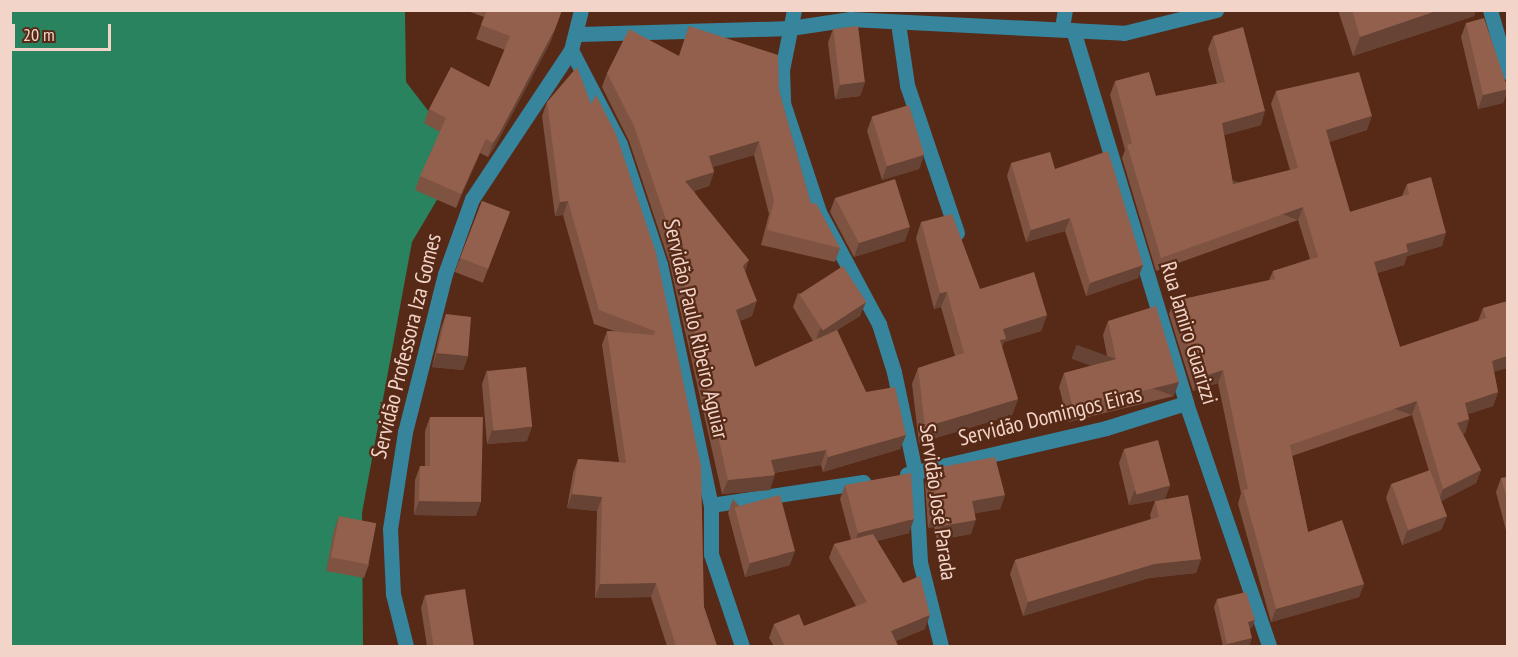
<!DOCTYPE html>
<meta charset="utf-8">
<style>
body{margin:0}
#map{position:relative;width:1518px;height:657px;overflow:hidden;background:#562a17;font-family:"PT Sans Narrow",sans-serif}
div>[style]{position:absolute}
.forest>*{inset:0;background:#2a835f}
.minor>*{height:15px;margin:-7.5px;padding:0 7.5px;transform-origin:7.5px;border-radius:7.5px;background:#37849d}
.wall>*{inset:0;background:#7e5341;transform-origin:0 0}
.shaded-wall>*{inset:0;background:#664335;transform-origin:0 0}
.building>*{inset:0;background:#92604c;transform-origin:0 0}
span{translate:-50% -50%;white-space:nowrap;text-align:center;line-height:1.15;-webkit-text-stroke:4.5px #562a17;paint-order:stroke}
.street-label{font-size:22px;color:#f2d4c9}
.frame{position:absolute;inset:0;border:12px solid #f2d4c9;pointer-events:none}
.scale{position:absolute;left:12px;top:24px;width:99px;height:27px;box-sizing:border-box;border:3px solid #f2d4c9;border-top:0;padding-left:8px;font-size:18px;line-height:21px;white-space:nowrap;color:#f2d4c9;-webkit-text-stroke:4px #562a17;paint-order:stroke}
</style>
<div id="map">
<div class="forest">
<div style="clip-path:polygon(10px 11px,405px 11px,406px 82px,463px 156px,412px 242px,362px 513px,363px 646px,11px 646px)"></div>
</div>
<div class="minor">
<div style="left:581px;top:10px;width:41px;rotate:104deg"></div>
<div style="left:571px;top:50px;width:106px;rotate:62.5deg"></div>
<div style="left:620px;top:144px;width:126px;rotate:71.6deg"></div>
<div style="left:660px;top:264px;width:246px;rotate:78.1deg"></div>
<div style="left:711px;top:505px;width:49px;rotate:90deg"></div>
<div style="left:711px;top:554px;width:97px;rotate:71.4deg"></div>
<div style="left:794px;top:10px;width:61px;rotate:101.3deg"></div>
<div style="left:782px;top:70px;width:33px;rotate:88deg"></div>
<div style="left:783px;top:103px;width:115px;rotate:71.7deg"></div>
<div style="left:819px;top:212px;width:127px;rotate:61.8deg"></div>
<div style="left:879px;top:324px;width:50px;rotate:72.6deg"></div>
<div style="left:894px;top:372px;width:102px;rotate:78.1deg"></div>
<div style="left:915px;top:472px;width:90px;rotate:86.8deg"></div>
<div style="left:920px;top:562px;width:87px;rotate:76deg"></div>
<div style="left:1490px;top:10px;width:65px;rotate:73.8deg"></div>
<div style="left:898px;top:23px;width:63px;rotate:81.7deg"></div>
<div style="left:907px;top:85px;width:156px;rotate:71.3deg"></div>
<div style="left:1062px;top:28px;width:18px;rotate:-81deg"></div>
<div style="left:1073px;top:30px;width:390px;rotate:73.1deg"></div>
<div style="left:1186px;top:403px;width:257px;rotate:71.1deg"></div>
<div style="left:579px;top:34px;width:211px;rotate:-1.6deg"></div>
<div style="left:790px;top:28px;width:61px;rotate:-8.5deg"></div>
<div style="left:850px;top:19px;width:274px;rotate:2.9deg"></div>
<div style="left:1124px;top:33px;width:95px;rotate:-14deg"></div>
<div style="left:907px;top:474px;width:204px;rotate:-13deg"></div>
<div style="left:1106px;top:428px;width:84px;rotate:-17.4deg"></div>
<div style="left:711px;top:505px;width:154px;rotate:-8.6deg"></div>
<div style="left:406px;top:646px;width:54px;rotate:-104deg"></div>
<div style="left:393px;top:594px;width:65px;rotate:-92.6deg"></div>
<div style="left:390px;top:529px;width:98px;rotate:-81.2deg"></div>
<div style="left:405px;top:432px;width:163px;rotate:-75.8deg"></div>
<div style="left:445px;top:274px;width:80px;rotate:-70.2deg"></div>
<div style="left:472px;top:199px;width:179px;rotate:-56.4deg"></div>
</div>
<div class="wall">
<div style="clip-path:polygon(465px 10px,562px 10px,550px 43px,494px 148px,488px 157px,480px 153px,456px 208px,415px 190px,420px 176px,440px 132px,424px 123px,429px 109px,489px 87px,505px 50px,476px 39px,484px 17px)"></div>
<div style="clip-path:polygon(1338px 10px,1476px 10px,1474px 16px,1353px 56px)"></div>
<div style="clip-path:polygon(1466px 23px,1508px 89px,1503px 103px,1478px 109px,1461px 37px)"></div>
<div style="clip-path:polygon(689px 26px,779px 91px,811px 204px,840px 248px,835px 262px,761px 245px,769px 214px,754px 155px,713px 167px,714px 172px,709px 186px,694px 191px,745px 271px,752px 316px,740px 321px,755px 367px,813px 341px,793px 307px,798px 293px,860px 316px,837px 330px,866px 392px,906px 435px,900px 449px,823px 472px,821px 465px,774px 473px,770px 490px,722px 494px,669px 261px,629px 141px,602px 87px,607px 73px,679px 56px)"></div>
<div style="clip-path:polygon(833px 29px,865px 82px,860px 96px,835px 99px,828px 43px)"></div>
<div style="clip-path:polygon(1213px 36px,1261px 125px,1224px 135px,1233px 184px,1290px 170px,1271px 104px,1276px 91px,1367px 130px,1329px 142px,1350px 212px,1402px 196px,1407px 184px,1442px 246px,1407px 256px,1404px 265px,1377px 273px,1400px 347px,1478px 321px,1483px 308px,1508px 301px,1494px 372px,1498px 392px,1493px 406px,1468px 414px,1469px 419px,1465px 433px,1463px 434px,1481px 470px,1476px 483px,1441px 501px,1447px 516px,1441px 530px,1402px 545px,1386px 498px,1391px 484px,1429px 471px,1412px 415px,1292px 456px,1308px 532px,1364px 584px,1359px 597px,1271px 622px,1238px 504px,1241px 493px,1218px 383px,1193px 391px,1169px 314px,1174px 301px,1269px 280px,1273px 271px,1310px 259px,1298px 220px,1156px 271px,1122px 158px,1125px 150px,1110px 95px,1115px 81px,1156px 96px,1217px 84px,1208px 49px)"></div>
<div style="clip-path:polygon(547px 102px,591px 104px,656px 253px,704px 607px,717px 646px,667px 646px,651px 597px,595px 598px,597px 511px,567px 508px,573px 473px,578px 459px,619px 462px,602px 345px,607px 331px,614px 331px,594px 324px,563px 215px,555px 216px,542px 116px)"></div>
<div style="clip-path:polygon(872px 117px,924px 155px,919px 169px,882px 180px,867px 131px)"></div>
<div style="clip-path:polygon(1011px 163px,1055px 169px,1143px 265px,1138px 278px,1086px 296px,1065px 231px,1026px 242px,1007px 176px)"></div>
<div style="clip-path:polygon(835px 198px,905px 241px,854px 257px,830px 212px)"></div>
<div style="left:482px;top:201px;width:30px;height:76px;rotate:21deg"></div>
<div style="clip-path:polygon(921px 222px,980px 289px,1047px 315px,1041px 331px,1004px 342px,1002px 347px,1018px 399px,1012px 415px,919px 443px,912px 384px,918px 368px,955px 356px,941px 307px,934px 309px,916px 238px)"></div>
<div style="clip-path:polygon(446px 314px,468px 356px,463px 370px,432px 367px,441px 328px)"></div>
<div style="clip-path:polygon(1108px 321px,1174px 396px,1068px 422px,1059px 387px,1064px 373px,1108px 361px,1103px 335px)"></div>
<div style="clip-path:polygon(487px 370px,527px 441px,487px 444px,482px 384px)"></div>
<div style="clip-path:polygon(430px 417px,476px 516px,414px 515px,415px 480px,420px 466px,425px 466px,425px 431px)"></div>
<div style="clip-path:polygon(1124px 449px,1170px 485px,1165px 499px,1129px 505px,1119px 463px)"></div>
<div style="clip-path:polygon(930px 469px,1005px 495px,1000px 509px,975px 513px,971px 534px,937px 540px,934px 527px,928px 528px,925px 483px)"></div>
<div style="clip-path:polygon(1508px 477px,1508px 538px,1496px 492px,1501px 478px)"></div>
<div style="clip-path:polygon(845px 485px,909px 533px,877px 541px,925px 629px,896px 641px,898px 646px,774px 646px,769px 638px,774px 624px,804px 626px,856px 606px,829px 558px,834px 544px,851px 540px,840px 499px)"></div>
<div style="clip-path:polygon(733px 499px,790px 565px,745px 577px,728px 513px)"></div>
<div style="clip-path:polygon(1155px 501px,1201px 559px,1196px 573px,1149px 578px,1023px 616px,1010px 574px,1015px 560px,1151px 519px,1150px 515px)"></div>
<div style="clip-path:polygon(339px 516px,369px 564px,364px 578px,326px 571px,334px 530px)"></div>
<div style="clip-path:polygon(425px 595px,474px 646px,427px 646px,421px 608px)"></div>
<div style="clip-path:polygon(1217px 599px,1255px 620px,1252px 627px,1250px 628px,1250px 645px,1244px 646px,1223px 646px,1214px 607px)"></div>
</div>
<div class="shaded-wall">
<div style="clip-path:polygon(562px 10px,550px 43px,494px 148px,488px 157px,493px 143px)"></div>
<div style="clip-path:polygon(1439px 10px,1476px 10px,1474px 16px,1353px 56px,1360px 37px)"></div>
<div style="clip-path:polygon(865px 82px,860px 96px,835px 99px,840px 85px)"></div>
<div style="clip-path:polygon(1508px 89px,1503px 103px,1478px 109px,1483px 95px)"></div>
<div style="clip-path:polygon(1265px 111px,1261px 125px,1217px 137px,1222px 123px)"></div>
<div style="clip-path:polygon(1372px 116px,1367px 130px,1321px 144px,1326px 130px)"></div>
<div style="clip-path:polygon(486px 139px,480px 153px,456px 208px,461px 194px)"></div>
<div style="clip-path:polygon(759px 141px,754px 155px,703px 170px,709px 156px)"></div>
<div style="clip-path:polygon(924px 155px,919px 169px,882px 180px,887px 166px)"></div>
<div style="clip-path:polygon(714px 172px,709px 186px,680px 195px,685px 181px)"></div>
<div style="clip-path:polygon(568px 201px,563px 215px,555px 216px,560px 202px)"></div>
<div style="left:1303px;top:207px;width:14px;height:151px;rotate:111deg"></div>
<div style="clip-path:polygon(1070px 218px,1065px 231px,1026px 242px,1031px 230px)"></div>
<div style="clip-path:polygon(910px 227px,905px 241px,854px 257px,859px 243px)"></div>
<div style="clip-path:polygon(1446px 233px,1442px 246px,1407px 256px,1404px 265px,1369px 275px,1374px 262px,1406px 244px)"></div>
<div style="clip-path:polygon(749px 260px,744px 275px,743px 266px)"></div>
<div style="clip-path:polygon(1143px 265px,1138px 278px,1086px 296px,1090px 283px)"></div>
<div style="clip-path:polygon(947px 292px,941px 307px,934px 309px,940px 293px)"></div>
<div style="clip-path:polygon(757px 301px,752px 316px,731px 324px,736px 310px)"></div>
<div style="clip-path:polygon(866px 302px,860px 316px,815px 343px,820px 329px)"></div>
<div style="clip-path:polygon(1047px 315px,1041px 331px,1004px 342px,1000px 355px,994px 356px,1003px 329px)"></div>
<div style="clip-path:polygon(437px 353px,468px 356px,463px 370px,432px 367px)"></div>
<div style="clip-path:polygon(1508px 356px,1508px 368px,1487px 374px,1492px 361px)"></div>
<div style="clip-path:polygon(1223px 370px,1218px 383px,1193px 391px,1198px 378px)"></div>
<div style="left:1179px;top:382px;width:15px;height:109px;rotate:110deg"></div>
<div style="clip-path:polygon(1498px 392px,1493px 406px,1460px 417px,1465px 403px)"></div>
<div style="clip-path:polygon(1018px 399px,1012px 415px,919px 443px,925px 427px)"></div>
<div style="left:1417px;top:401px;width:15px;height:134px;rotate:110deg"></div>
<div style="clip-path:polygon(1469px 419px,1465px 433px,1452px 437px,1457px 423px)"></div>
<div style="clip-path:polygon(532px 427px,527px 441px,487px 444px,492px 430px)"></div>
<div style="clip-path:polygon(906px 435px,900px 449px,823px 472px,828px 457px)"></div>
<div style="clip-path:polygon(826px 450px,821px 465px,765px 474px,771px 460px)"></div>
<div style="clip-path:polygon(1481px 470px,1476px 483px,1438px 503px,1443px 489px)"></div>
<div style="clip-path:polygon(775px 475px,770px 490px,722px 494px,728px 480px)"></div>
<div style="clip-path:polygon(1170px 485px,1165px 499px,1129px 505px,1134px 491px)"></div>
<div style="clip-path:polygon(572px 494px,602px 497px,597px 511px,567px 508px)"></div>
<div style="clip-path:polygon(1005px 495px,1000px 509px,967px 515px,972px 501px)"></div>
<div style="clip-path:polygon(419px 501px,481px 502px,476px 516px,414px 515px)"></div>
<div style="clip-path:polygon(939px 513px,934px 527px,928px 528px,933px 514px)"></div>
<div style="clip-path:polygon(1447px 516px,1441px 530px,1402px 545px,1407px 531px)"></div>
<div style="clip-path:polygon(914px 519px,909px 533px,853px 547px,858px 533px)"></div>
<div style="clip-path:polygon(976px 520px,971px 534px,937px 540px,942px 526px)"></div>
<div style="clip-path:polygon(795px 551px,790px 565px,745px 577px,750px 563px)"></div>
<div style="clip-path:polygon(1201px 559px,1196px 573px,1149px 578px,1023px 616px,1028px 602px,1154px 564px)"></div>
<div style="clip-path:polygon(656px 583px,651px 597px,595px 598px,600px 584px)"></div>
<div style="clip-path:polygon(1364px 584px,1359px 597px,1271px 622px,1276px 609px)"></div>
<div style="clip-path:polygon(930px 615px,925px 629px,886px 645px,891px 631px)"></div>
<div style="clip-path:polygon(1255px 620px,1252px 627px,1246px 629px,1248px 622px)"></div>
<div style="clip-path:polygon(1252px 638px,1250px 645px,1244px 646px,1226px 646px,1227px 644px)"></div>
</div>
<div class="building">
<div style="clip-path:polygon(487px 10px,562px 10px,555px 29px,499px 134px,493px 143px,486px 139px,461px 194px,420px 176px,446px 118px,429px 109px,451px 67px,489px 87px,510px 36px,481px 25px)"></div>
<div style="clip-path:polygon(1352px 10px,1439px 10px,1360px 37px)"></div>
<div style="clip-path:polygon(1484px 18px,1508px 89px,1483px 95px,1466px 23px)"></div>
<div style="clip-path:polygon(689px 26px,778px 55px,779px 91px,811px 204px,816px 203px,840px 248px,767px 230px,774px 200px,759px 141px,709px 156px,714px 172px,685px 181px,749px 260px,743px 266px,757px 301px,736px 310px,755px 367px,837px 330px,866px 392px,895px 387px,906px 435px,828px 457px,826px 450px,771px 460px,775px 475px,728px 480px,675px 246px,634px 126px,607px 73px,629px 29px,679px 56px)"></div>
<div style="left:858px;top:26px;width:56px;height:25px;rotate:83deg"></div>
<div style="clip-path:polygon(1243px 27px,1265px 111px,1222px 123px,1233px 184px,1298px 168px,1276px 91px,1359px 72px,1372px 116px,1326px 130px,1350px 212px,1409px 194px,1407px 184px,1431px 177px,1446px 233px,1406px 244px,1408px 252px,1374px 262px,1400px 347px,1486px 318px,1483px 308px,1508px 301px,1508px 356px,1492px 361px,1498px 392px,1465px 403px,1469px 419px,1457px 423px,1481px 470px,1443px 489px,1417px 401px,1290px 445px,1308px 532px,1342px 520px,1364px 584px,1276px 609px,1243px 490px,1248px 489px,1223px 370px,1198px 378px,1174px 301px,1275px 279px,1273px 271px,1318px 257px,1303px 207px,1161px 258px,1127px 145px,1132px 143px,1115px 81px,1149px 72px,1156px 96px,1225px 82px,1213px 36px)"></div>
<div style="clip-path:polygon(577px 67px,591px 104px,596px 95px,616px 134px,656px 253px,701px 466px,704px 607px,717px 646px,676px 646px,656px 583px,600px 584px,602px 497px,572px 494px,578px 459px,626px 463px,607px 331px,654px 335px,655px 331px,599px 310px,568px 201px,560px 202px,547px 102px)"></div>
<div style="left:909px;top:105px;width:52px;height:39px;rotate:73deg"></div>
<div style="clip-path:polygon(1108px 151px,1143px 265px,1090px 283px,1070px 218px,1031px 230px,1011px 163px,1050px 152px,1055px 169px)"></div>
<div style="clip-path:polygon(895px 179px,910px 227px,859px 243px,835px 198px)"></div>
<div style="left:482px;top:201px;width:30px;height:61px;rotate:21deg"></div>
<div style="clip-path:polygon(952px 214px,980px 289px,1034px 272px,1047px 315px,1003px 329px,1006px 339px,1000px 340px,1018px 399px,925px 427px,918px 368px,964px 353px,947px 292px,940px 293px,921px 222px)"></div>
<div style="left:843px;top:266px;width:43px;height:52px;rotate:57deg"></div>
<div style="clip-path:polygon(1156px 306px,1179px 382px,1073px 408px,1064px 373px,1116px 359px,1108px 321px)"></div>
<div style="clip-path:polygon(446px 314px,471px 317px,468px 356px,437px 353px)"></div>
<div style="left:526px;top:367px;width:60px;height:39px;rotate:84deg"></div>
<div style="clip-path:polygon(430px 417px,483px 417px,481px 502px,419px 501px,420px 466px,430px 466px)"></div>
<div style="left:1158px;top:440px;width:47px;height:35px;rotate:75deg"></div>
<div style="clip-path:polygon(995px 457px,1005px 495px,972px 501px,976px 520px,942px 526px,939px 513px,933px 514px,930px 469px)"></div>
<div style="left:1430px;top:470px;width:49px;height:41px;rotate:70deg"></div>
<div style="clip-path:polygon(911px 473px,914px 519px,858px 533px,845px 485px)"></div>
<div style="clip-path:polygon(1508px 477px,1508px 503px,1501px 478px)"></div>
<div style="left:780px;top:495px;width:58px;height:47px;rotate:75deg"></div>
<div style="clip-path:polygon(1188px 495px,1201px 559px,1154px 564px,1028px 602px,1015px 560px,1159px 517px,1155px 501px)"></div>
<div style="left:339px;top:516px;width:38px;height:42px;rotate:11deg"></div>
<div style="clip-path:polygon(873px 534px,903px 583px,920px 576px,930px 615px,891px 631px,898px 646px,785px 646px,774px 624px,799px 614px,804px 626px,867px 602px,834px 544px)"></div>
<div style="left:465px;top:589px;width:58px;height:40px;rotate:81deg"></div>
<div style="clip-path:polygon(1246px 592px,1255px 620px,1248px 622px,1252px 638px,1227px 644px,1217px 599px)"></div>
</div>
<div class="street-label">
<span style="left:696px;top:329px;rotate:77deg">Servidão Paulo Ribeiro Aguiar</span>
<span style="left:1189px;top:333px;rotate:73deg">Rua Jamiro Guarizzi</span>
<span style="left:406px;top:346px;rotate:-76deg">Servidão Professora Iza Gomes</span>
<span style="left:1050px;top:416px;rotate:-14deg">Servidão Domingos Eiras</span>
<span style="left:938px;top:502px;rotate:82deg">Servidão José Parada</span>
</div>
<div class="frame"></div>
<div class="scale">20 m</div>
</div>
